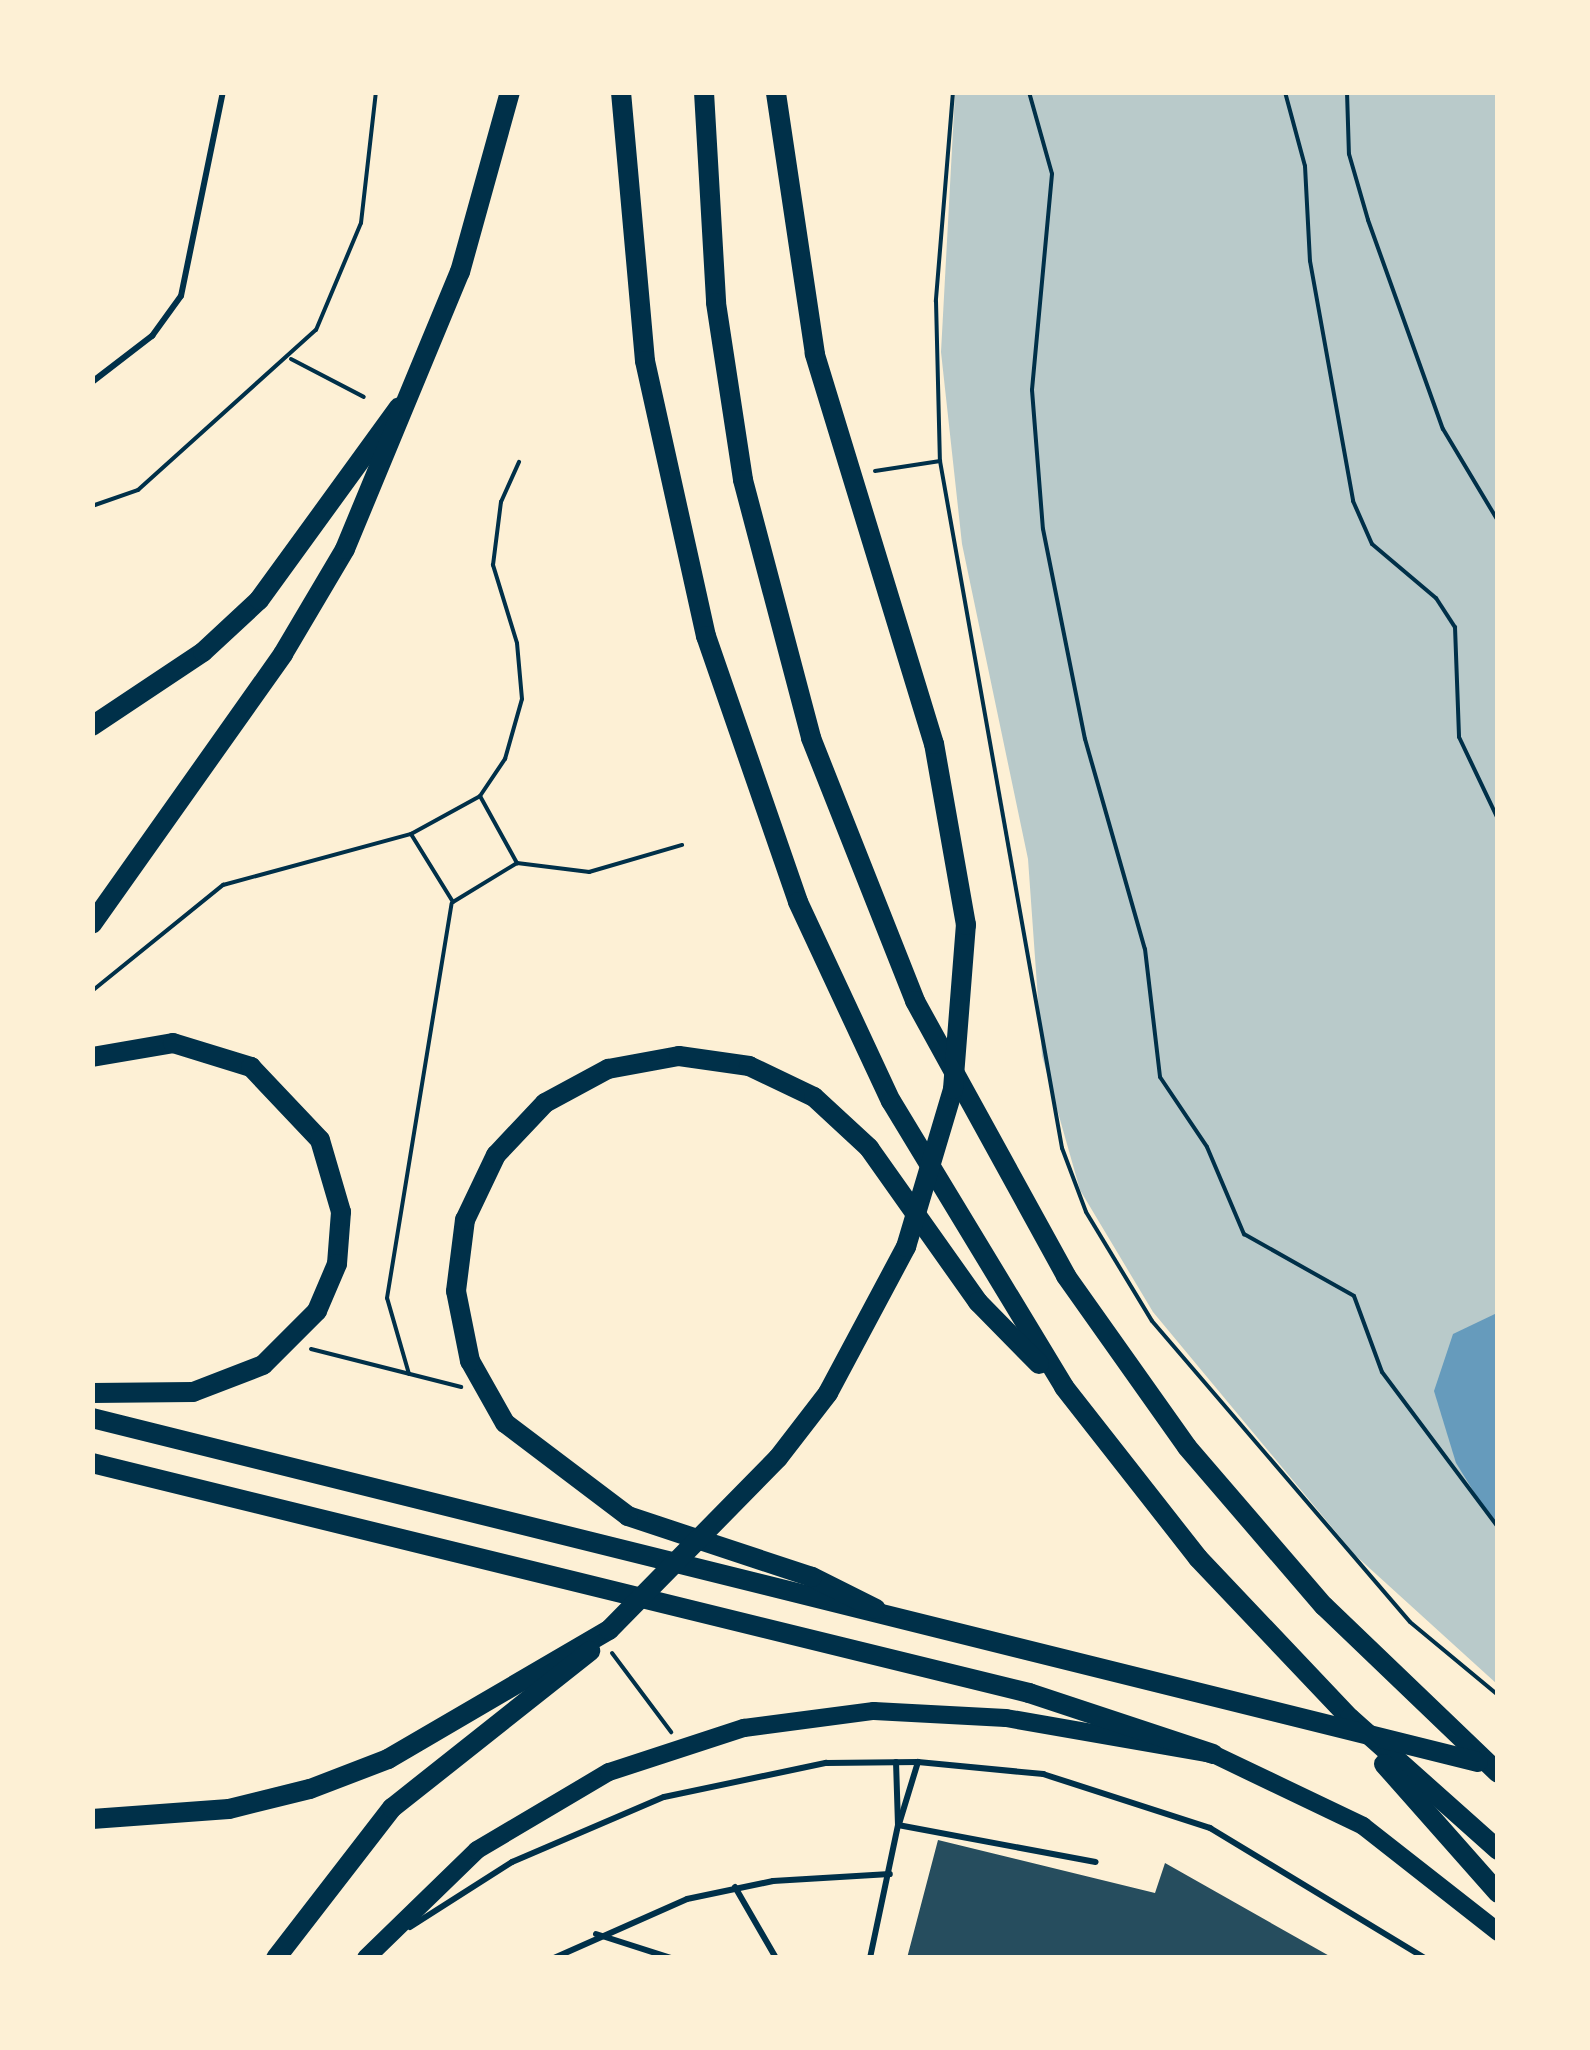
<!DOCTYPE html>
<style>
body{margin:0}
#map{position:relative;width:1590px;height:2050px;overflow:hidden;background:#fdf0d5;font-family:"Space Grotesk",sans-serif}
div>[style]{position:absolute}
.green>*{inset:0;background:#b9caca}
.water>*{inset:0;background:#669bbc}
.building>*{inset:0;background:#264d5e}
.path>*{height:4px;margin:-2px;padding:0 2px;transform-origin:2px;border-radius:2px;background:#003049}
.service>*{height:6px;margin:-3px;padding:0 3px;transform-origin:3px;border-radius:3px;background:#003049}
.primary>*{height:18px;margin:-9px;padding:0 9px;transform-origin:9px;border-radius:9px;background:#003049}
.motorway>*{height:20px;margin:-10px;padding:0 10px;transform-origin:10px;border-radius:10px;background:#003049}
span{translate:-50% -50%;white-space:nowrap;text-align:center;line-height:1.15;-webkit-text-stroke:8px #fdf0d5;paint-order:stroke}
.frame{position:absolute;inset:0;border:95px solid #fdf0d5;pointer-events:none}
</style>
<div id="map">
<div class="green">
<div style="clip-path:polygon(955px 93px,1497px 93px,1497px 1684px,1355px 1555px,1153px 1312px,1080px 1190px,1042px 1056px,1028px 859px,962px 544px,941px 352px)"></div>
</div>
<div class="water">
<div style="clip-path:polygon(1497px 1313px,1497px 1529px,1456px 1463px,1434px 1391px,1453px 1334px)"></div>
</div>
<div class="building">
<div style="clip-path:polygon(938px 1840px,1155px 1893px,1165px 1863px,1333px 1958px,907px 1958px)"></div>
</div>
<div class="path">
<div style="left:953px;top:92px;width:210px;rotate:94.7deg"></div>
<div style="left:936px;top:301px;width:160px;rotate:88.6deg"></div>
<div style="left:940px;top:461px;width:698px;rotate:79.93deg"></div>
<div style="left:1062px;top:1148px;width:68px;rotate:69.4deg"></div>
<div style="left:1086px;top:1212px;width:127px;rotate:58.8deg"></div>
<div style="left:1152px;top:1321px;width:396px;rotate:49.4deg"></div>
<div style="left:1410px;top:1622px;width:114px;rotate:39.7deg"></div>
<div style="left:1029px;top:92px;width:85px;rotate:74.3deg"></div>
<div style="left:1052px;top:174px;width:217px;rotate:95.3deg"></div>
<div style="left:1032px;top:390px;width:139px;rotate:85.5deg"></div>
<div style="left:1043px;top:529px;width:214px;rotate:78.7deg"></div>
<div style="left:1085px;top:739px;width:218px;rotate:74.1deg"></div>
<div style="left:1145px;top:949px;width:129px;rotate:83.3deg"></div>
<div style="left:1160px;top:1077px;width:84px;rotate:56.1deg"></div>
<div style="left:1207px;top:1147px;width:95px;rotate:67deg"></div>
<div style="left:1244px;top:1234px;width:126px;rotate:29.4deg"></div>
<div style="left:1354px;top:1296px;width:81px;rotate:69.8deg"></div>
<div style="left:1382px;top:1372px;width:194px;rotate:53.2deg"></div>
<div style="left:1285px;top:92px;width:77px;rotate:74.9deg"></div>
<div style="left:1305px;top:166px;width:95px;rotate:87deg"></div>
<div style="left:1310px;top:261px;width:244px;rotate:79.8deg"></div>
<div style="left:1353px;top:501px;width:47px;rotate:66.2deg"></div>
<div style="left:1372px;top:544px;width:84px;rotate:40.2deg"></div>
<div style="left:1436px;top:598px;width:35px;rotate:57deg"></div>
<div style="left:1455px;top:627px;width:110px;rotate:87.9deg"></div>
<div style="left:1459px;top:737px;width:91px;rotate:64.6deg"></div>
<div style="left:1347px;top:92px;width:62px;rotate:88.2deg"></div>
<div style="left:1349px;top:154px;width:69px;rotate:73.9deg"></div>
<div style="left:1368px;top:220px;width:222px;rotate:70.3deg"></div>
<div style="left:1443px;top:429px;width:107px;rotate:59.1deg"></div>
<div style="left:291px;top:359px;width:82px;rotate:27.5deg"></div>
<div style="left:875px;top:471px;width:66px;rotate:-8.7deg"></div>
<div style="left:92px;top:506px;width:49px;rotate:-19.2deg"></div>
<div style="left:138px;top:490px;width:239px;rotate:-42deg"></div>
<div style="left:316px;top:330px;width:116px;rotate:-67.2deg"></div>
<div style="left:361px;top:223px;width:132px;rotate:-83.5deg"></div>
<div style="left:480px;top:796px;width:45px;rotate:-56deg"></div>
<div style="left:505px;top:759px;width:62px;rotate:-74.2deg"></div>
<div style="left:522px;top:699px;width:56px;rotate:-95.1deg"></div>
<div style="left:517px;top:643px;width:82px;rotate:-107.1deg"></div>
<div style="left:493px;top:565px;width:64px;rotate:-82.8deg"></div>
<div style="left:501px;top:502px;width:44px;rotate:-65.8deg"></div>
<div style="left:517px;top:863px;width:73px;rotate:7.1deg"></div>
<div style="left:589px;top:872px;width:97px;rotate:-16.2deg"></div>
<div style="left:92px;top:991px;width:169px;rotate:-39deg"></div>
<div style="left:223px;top:885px;width:195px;rotate:-15.2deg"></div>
<div style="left:411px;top:834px;width:79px;rotate:-28.8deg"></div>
<div style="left:480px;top:796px;width:77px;rotate:61.1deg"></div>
<div style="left:517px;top:863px;width:75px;rotate:148.6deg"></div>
<div style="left:453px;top:902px;width:80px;rotate:-121.7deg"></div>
<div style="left:311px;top:1349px;width:155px;rotate:14.2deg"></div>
<div style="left:409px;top:1374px;width:79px;rotate:-106.1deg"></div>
<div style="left:387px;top:1298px;width:400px;rotate:-80.7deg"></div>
<div style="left:612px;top:1653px;width:99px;rotate:53.2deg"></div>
</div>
<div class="service">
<div style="left:92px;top:382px;width:76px;rotate:-37.5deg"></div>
<div style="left:152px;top:336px;width:49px;rotate:-54.1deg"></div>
<div style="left:181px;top:296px;width:208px;rotate:-78.4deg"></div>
<div style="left:899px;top:1824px;width:65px;rotate:-73deg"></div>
<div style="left:898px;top:1825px;width:201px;rotate:10.6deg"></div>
<div style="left:735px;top:1887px;width:82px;rotate:60deg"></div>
<div style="left:410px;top:1927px;width:121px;rotate:-32.5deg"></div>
<div style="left:512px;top:1862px;width:165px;rotate:-23.2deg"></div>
<div style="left:664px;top:1797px;width:166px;rotate:-11.9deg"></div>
<div style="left:826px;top:1763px;width:92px;rotate:-0.6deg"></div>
<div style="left:918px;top:1762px;width:126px;rotate:5.5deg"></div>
<div style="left:1043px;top:1774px;width:176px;rotate:17.9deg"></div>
<div style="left:1210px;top:1828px;width:251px;rotate:31.2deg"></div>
<div style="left:596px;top:1934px;width:79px;rotate:17.7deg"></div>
<div style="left:554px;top:1958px;width:145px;rotate:-23.9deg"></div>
<div style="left:687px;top:1899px;width:88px;rotate:-11.8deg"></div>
<div style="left:773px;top:1881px;width:117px;rotate:-3.4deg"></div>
<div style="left:870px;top:1958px;width:136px;rotate:-78.1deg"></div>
<div style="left:898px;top:1825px;width:63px;rotate:-91.8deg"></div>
</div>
<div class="primary">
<div style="left:366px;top:1958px;width:155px;rotate:-44.2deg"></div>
<div style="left:477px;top:1850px;width:153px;rotate:-30.6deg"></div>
<div style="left:609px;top:1772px;width:142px;rotate:-18.1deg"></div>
<div style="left:744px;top:1728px;width:131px;rotate:-7.5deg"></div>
<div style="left:874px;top:1711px;width:132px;rotate:3deg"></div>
<div style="left:1006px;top:1718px;width:210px;rotate:9.9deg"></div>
<div style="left:1213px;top:1754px;width:166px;rotate:25.6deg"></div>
<div style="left:1363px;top:1826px;width:172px;rotate:38.1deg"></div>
</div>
<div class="motorway">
<div style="left:621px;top:92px;width:270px;rotate:84.9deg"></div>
<div style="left:645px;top:361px;width:282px;rotate:77.5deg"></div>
<div style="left:706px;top:636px;width:281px;rotate:70.9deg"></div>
<div style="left:798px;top:902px;width:220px;rotate:65deg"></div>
<div style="left:891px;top:1101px;width:334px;rotate:58.8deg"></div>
<div style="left:1064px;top:1387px;width:217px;rotate:51.9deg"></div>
<div style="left:1198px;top:1558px;width:221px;rotate:46.5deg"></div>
<div style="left:1350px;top:1718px;width:198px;rotate:41.7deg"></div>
<div style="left:704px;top:92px;width:211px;rotate:86.7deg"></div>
<div style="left:716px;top:303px;width:179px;rotate:81.3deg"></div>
<div style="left:743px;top:480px;width:267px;rotate:75.2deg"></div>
<div style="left:811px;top:738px;width:283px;rotate:68.4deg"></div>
<div style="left:915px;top:1001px;width:314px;rotate:61.2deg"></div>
<div style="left:1066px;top:1276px;width:209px;rotate:54.7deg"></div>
<div style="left:1187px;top:1447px;width:210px;rotate:49.3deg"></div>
<div style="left:1324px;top:1606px;width:241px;rotate:43.8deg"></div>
<div style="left:92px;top:726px;width:133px;rotate:-33.7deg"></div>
<div style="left:203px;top:652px;width:76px;rotate:-42.9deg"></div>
<div style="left:259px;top:600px;width:238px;rotate:-54deg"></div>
<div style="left:92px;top:924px;width:331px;rotate:-54.7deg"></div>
<div style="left:283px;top:654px;width:122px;rotate:-59.4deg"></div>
<div style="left:345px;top:549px;width:300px;rotate:-67.5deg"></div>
<div style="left:460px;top:272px;width:187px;rotate:-74.5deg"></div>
<div style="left:92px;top:1057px;width:82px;rotate:-9.8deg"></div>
<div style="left:173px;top:1043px;width:82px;rotate:17.1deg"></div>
<div style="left:251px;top:1067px;width:100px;rotate:46.6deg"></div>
<div style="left:320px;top:1140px;width:75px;rotate:73.7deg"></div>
<div style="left:341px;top:1212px;width:52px;rotate:94.4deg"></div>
<div style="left:337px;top:1264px;width:51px;rotate:113.1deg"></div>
<div style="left:317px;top:1311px;width:76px;rotate:135deg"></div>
<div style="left:263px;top:1365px;width:75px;rotate:158.9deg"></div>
<div style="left:193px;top:1392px;width:101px;rotate:179.4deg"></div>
<div style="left:92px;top:1418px;width:1428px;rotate:13.94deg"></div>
<div style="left:92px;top:1463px;width:965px;rotate:13.79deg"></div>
<div style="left:1029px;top:1693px;width:194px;rotate:18.3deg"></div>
<div style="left:876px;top:1609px;width:72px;rotate:-153.4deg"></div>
<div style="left:812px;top:1577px;width:194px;rotate:-161.7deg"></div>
<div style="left:628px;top:1516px;width:154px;rotate:-142.9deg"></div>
<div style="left:505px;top:1423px;width:71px;rotate:-119.4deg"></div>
<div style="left:470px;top:1361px;width:71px;rotate:-101.3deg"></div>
<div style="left:456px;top:1291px;width:72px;rotate:-82.8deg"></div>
<div style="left:465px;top:1220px;width:72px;rotate:-64.5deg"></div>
<div style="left:496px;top:1155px;width:71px;rotate:-46.7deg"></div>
<div style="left:545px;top:1103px;width:72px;rotate:-28.4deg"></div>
<div style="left:608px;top:1069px;width:72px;rotate:-10.4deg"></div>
<div style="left:679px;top:1056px;width:71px;rotate:8.1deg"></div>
<div style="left:749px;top:1066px;width:72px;rotate:25.5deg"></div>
<div style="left:814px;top:1097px;width:75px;rotate:42.8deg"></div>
<div style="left:869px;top:1148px;width:189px;rotate:54.7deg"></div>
<div style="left:978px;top:1302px;width:87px;rotate:45.5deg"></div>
<div style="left:1384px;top:1764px;width:172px;rotate:48.5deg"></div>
<div style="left:92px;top:1819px;width:137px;rotate:-4.2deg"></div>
<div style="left:229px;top:1809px;width:83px;rotate:-13.9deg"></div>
<div style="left:310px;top:1789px;width:84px;rotate:-21deg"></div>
<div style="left:388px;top:1759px;width:256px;rotate:-30.3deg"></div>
<div style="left:609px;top:1630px;width:241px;rotate:-45.5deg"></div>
<div style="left:778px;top:1458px;width:82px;rotate:-52.4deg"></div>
<div style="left:828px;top:1393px;width:166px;rotate:-61.9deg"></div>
<div style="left:906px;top:1247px;width:165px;rotate:-73.4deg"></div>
<div style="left:953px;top:1089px;width:165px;rotate:-85.5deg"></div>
<div style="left:966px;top:925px;width:184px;rotate:-100deg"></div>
<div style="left:934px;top:744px;width:408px;rotate:-107deg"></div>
<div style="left:815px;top:354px;width:265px;rotate:-98.5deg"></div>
<div style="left:276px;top:1958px;width:190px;rotate:-52.3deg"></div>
<div style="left:392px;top:1808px;width:253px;rotate:-38.4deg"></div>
</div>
<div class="frame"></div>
</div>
